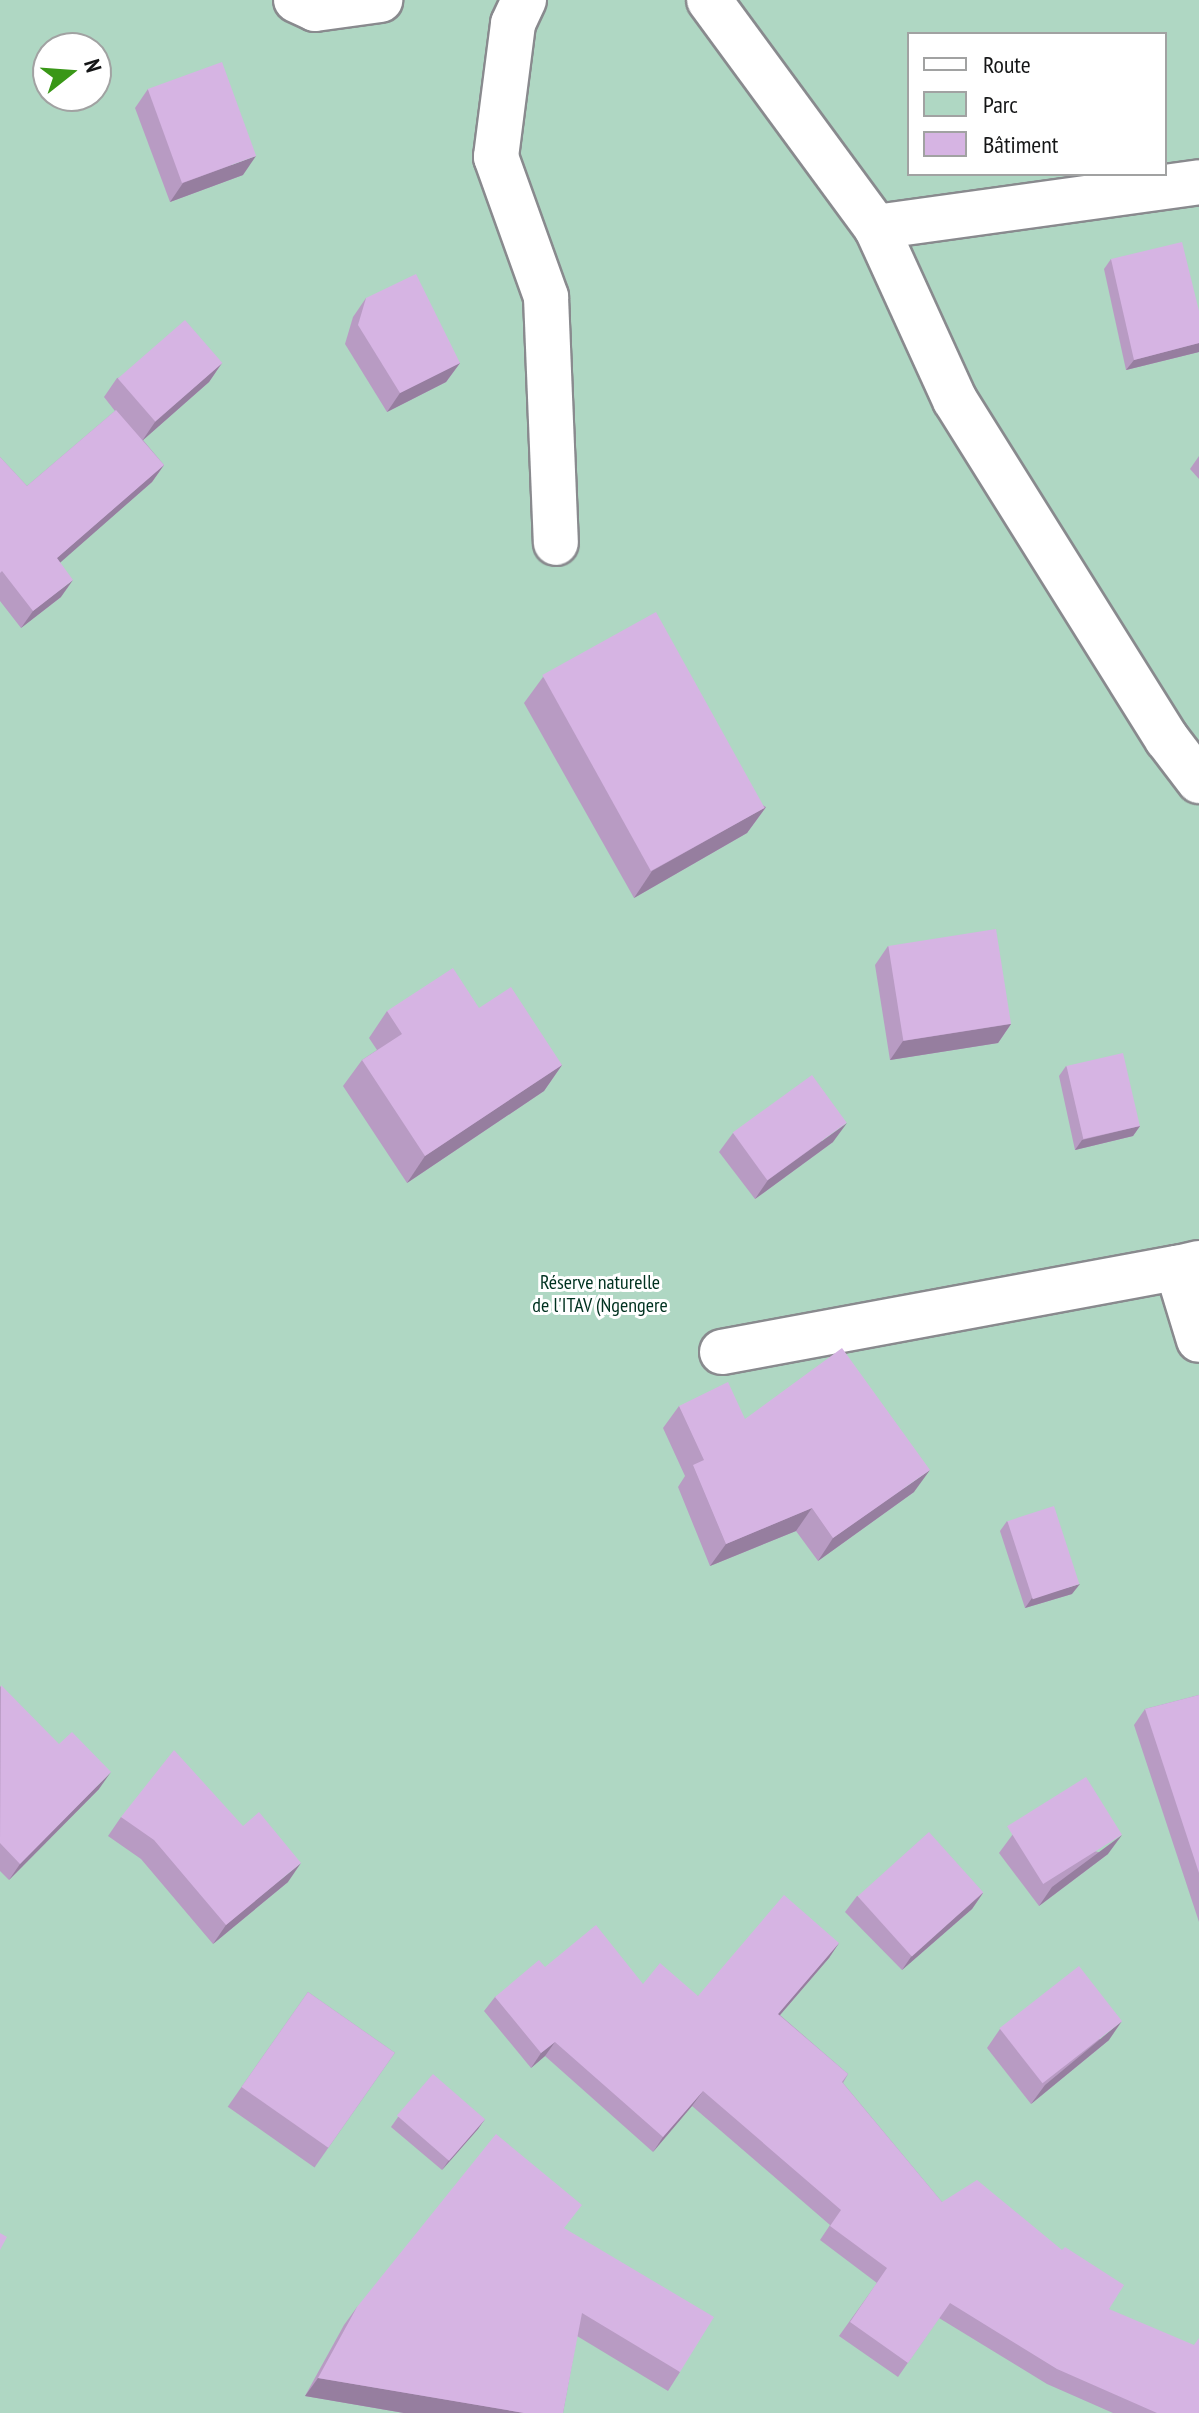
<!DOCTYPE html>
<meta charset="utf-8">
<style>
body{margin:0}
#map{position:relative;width:1199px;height:2413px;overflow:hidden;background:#f3f4f9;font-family:"PT Sans Narrow",sans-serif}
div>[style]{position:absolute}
.green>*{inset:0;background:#afd7c3}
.roads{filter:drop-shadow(2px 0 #898a8e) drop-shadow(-2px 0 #898a8e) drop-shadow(0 2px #898a8e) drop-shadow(0 -2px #898a8e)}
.street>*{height:44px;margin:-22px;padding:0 22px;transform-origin:22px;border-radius:22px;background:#fff}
.wall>*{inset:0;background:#b89bc3;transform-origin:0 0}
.shaded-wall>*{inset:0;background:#967e9f}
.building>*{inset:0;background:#d6b4e3;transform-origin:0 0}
span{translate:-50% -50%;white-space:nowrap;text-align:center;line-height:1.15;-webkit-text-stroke:6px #fff;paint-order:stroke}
.park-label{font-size:20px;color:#003220}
.legend{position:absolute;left:907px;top:32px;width:260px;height:144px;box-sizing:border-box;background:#fff;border:2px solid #a1a2a2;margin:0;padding:10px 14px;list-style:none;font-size:24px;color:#151617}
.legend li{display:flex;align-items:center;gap:16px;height:40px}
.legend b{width:40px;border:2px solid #a1a2a2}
.north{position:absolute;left:32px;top:32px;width:80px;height:80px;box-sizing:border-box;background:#fff;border:2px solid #a1a2a2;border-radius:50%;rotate:73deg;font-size:22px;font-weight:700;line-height:32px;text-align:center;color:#151617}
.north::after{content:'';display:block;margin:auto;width:28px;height:36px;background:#399717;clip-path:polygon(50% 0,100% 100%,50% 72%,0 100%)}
</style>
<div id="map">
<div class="green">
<div style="clip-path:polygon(evenodd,0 0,1199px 0,1199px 2413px,0 2413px,0 0,909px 34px,1165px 34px,1165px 174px,909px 174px,909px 34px,0 0,48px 48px,96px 48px,96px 96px,48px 96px,48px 48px)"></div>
</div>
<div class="roads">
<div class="street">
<div style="left:296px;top:0;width:21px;rotate:25deg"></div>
<div style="left:315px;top:9px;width:66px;rotate:-7.9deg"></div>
<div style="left:524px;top:0;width:26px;rotate:115deg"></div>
<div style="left:513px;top:24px;width:134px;rotate:97.3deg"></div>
<div style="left:496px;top:157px;width:149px;rotate:70.3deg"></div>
<div style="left:546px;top:297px;width:246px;rotate:87.7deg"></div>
<div style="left:709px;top:0;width:282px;rotate:53.7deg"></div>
<div style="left:876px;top:227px;width:190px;rotate:65.5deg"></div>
<div style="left:955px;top:400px;width:400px;rotate:58deg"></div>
<div style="left:1167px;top:739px;width:53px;rotate:52.7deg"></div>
<div style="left:876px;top:227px;width:326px;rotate:-7.9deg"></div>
<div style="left:1199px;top:1263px;width:23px;rotate:167deg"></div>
<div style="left:1177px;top:1268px;width:75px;rotate:73deg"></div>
<div style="left:722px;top:1352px;width:463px;rotate:-10.5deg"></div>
</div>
</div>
<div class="wall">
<div style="clip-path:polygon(148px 89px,243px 175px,170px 202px,135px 108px)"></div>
<div style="clip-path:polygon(1111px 259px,1199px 343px,1199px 352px,1126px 370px,1104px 269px)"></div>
<div style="clip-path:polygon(366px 298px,460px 363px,446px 382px,387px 412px,345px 344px,353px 317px)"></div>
<div style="clip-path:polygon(222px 363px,209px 382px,143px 440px,164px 465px,152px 482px,60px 562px,61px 597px,21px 628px,0 601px,0 457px,27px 486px,115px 411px,104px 397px,117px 378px)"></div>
<div style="clip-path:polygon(1199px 456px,1199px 479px,1190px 469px)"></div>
<div style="clip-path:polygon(543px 677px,766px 807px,747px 833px,634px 898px,524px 703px)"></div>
<div style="clip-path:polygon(888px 946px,1011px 1024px,998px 1043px,890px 1060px,875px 965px)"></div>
<div style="clip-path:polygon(479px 1008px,562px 1065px,544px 1091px,407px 1183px,343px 1086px,362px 1060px,377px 1050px,369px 1038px,387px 1011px)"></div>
<div style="clip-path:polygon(1066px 1066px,1140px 1126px,1133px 1136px,1075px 1150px,1059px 1076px)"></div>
<div style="clip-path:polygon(733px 1133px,833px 1142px,755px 1199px,719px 1152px)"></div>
<div style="clip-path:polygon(679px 1406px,745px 1419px,914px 1492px,818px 1561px,796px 1531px,710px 1566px,678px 1487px,685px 1476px,663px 1428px)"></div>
<div style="clip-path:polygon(1007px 1521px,1072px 1594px,1025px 1608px,1000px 1531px)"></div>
<div style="clip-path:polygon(0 1686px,99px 1789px,9px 1880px,0 1871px)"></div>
<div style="clip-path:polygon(1199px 1695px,1199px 1922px,1134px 1725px,1145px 1709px)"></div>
<div style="clip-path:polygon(121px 1817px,288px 1882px,213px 1944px,141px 1859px,108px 1836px)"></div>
<div style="clip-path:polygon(1013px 1834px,1108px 1854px,1039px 1906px,999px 1853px)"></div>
<div style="clip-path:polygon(983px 1893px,972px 1909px,902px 1970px,845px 1912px,857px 1896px)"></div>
<div style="clip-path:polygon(839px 1943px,829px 1958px,780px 2015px,848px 2074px,843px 2083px,942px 2202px,1109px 2309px,1199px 2413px,1113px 2413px,1047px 2384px,939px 2318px,898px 2377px,839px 2336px,877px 2283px,820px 2240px,830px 2225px,692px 2106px,653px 2152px,545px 2056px,531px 2068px,484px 2011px,495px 1997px,545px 1967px,643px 1984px,698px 1996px)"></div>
<div style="left:308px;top:1992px;width:106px;height:140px;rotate:35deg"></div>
<div style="clip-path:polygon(1000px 2029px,1109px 2040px,1031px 2104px,987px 2048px)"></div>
<div style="clip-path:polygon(398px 2117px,485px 2119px,478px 2129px,442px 2170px,391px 2127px)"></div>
<div style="clip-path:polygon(565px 2229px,680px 2372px,668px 2391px,577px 2336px,563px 2413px,404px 2413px,305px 2396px,344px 2325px,357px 2307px)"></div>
</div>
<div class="shaded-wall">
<div style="clip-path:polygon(256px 156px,243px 175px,170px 202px,183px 183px)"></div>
<div style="clip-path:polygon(1199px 343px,1199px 352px,1126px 370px,1134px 360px)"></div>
<div style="clip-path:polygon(222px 363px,209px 382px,142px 441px,155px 422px)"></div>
<div style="clip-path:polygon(460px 363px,446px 382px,387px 412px,400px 393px)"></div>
<div style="clip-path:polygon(164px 465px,152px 482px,45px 576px,57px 558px)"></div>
<div style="clip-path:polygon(73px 580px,61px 597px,21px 628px,33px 611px)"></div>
<div style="clip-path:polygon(766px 807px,747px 833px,634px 898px,652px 871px)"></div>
<div style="clip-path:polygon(1011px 1024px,998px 1043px,890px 1060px,903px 1041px)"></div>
<div style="clip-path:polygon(562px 1065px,544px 1091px,407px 1183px,425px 1156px)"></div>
<div style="clip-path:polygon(847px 1123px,833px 1142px,755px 1199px,768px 1180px)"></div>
<div style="clip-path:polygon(1140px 1126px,1133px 1136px,1075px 1150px,1082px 1140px)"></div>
<div style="clip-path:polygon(930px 1470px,914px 1492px,818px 1561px,833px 1538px)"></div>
<div style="clip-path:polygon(812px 1508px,796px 1531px,710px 1566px,726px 1544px)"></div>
<div style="clip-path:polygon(1080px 1584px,1072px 1594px,1025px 1608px,1032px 1598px)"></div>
<div style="clip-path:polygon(111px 1772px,99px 1789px,9px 1880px,20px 1864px)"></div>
<div style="clip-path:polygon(1122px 1835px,1108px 1854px,1039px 1906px,1052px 1887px)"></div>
<div style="clip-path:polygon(301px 1863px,288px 1882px,213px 1944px,226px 1925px)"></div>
<div style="clip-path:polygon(983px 1893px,972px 1909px,902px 1970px,913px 1954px)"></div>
<div style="clip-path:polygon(839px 1943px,829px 1958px,768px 2029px,778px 2014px)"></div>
<div style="clip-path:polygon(1122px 2021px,1109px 2040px,1031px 2104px,1045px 2085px)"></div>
<div style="clip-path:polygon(555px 2042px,545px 2056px,531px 2068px,541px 2053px)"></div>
<div style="clip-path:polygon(703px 2091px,692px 2106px,653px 2152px,663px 2137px)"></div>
<div style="clip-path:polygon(485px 2119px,478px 2129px,442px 2170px,449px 2160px)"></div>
<div style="clip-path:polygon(318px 2378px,524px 2413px,404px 2413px,305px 2396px)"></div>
</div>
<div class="building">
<div style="left:222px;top:62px;width:100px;height:79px;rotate:70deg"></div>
<div style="clip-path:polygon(1182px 242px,1199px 311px,1199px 343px,1134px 360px,1111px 259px)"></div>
<div style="clip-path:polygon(416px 274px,460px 363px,400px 393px,358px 325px,366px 298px)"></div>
<div style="left:185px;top:320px;width:57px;height:89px;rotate:49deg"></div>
<div style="clip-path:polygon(116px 410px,164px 465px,57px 558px,73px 580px,33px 611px,2px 571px,0 573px,0 457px,27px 486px)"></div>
<div style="left:656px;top:612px;width:224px;height:130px;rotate:61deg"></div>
<div style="left:996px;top:929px;width:96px;height:109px;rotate:81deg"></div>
<div style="clip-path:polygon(453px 968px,479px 1008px,511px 987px,562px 1065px,425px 1156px,362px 1060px,402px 1034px,387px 1011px)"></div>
<div style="left:1123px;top:1053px;width:75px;height:58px;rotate:77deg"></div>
<div style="left:812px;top:1075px;width:59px;height:98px;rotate:54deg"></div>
<div style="clip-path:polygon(842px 1348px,930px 1470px,833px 1538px,812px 1508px,726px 1544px,693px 1465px,704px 1460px,679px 1406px,728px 1382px,745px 1419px)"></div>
<div style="left:1054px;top:1506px;width:82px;height:49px;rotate:72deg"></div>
<div style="clip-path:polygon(1px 1685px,59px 1744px,72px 1732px,111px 1772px,20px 1864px,0 1843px)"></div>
<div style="clip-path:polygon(1199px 1695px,1199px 1873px,1145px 1709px)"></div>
<div style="clip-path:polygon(174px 1750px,243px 1826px,259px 1812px,301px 1863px,226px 1925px,154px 1840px,121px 1817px)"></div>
<div style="left:1086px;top:1777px;width:68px;height:93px;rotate:58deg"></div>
<div style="left:929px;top:1832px;width:81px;height:96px;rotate:48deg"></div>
<div style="clip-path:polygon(784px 1895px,839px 1943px,778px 2014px,848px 2074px,842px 2082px,942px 2202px,977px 2180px,1062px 2250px,1065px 2247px,1124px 2285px,1109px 2309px,1194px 2345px,1199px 2338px,1199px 2413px,1157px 2413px,1057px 2369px,950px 2303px,908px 2363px,850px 2322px,887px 2268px,830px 2226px,841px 2210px,703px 2091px,663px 2137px,555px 2042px,541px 2053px,495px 1997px,539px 1960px,545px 1967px,596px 1925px,643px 1984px,660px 1963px,698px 1996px)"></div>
<div style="left:1079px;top:1966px;width:70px;height:101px;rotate:52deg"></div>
<div style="left:308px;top:1992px;width:106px;height:116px;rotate:35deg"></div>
<div style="left:433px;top:2074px;width:69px;height:55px;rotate:41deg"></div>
<div style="clip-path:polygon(496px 2134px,582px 2205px,564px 2228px,714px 2317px,680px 2372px,582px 2313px,563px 2413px,524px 2413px,318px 2378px,357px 2307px)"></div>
<div style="clip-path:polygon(0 2233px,7px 2237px,0 2250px)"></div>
</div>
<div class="park-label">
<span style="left:600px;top:1294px">Réserve naturelle<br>de l'ITAV (Ngengere</span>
</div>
<ul class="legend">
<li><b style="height:10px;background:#fff"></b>Route</li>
<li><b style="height:22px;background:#afd7c3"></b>Parc</li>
<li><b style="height:22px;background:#d6b4e3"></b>Bâtiment</li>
</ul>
<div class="north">N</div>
</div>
